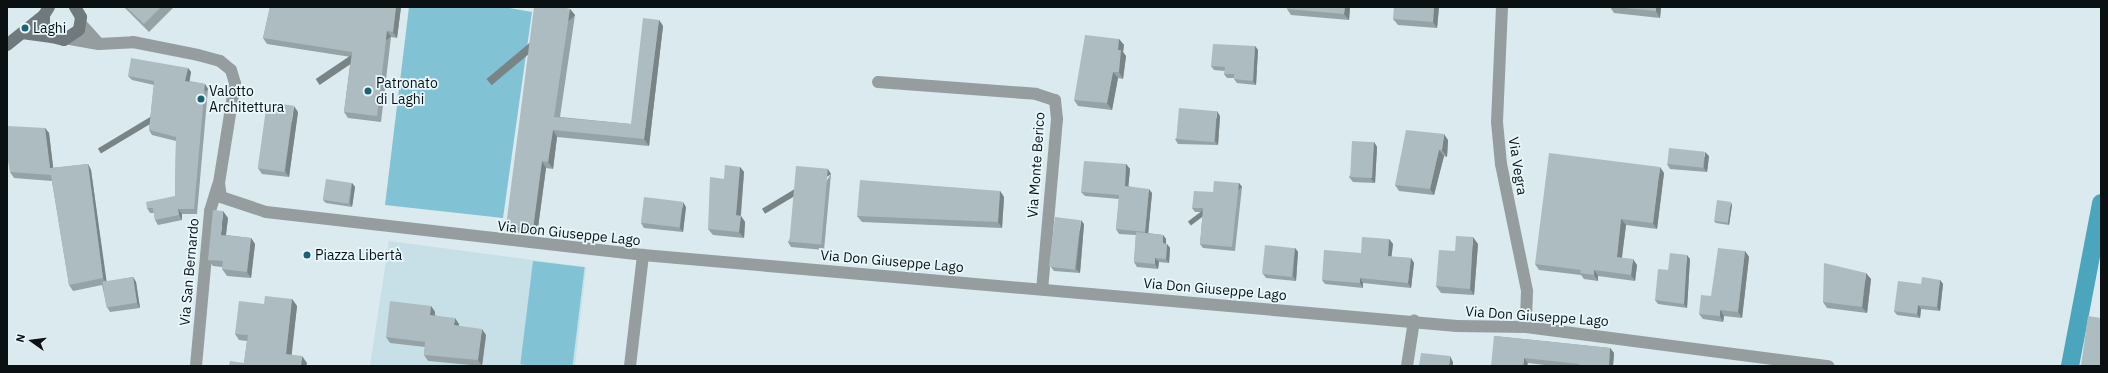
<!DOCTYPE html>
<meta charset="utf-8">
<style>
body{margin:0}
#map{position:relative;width:2108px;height:373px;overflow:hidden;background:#daeaee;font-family:"IBM Plex Sans",sans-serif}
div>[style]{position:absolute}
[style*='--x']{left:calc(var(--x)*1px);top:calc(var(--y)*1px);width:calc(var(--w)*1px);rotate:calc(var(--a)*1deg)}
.built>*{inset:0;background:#c7e0e7}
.green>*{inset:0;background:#81c3d5;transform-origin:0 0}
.canal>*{height:18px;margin:-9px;padding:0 9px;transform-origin:9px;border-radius:9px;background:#4ba5bc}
.street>*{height:12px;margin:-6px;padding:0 6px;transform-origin:6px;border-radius:6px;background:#969d9f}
.secondary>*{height:12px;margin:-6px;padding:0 6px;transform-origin:6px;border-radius:6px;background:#707a7c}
.wall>*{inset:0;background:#95a2a6}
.shaded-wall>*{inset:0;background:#798487;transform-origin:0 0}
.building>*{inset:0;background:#adbcc1;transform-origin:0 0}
.dots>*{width:11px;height:11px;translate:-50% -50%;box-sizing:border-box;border:2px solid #e7f7fc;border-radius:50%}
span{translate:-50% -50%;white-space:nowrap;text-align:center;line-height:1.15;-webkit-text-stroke:3.5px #e7f7fc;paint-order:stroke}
.poi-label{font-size:14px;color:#0b1112}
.left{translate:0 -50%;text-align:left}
.street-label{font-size:14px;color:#0b1112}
.frame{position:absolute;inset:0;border:8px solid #0b1112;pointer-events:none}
.north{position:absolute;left:12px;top:321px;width:40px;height:40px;-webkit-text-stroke:3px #e7f7fc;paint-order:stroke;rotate:284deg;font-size:11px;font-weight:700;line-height:16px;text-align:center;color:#0b1112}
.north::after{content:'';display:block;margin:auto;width:14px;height:18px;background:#0b1112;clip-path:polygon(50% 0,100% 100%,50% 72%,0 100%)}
</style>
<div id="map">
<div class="built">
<i style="clip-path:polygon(389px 241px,586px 267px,575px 366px,370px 366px)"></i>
</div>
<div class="green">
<i style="clip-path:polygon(409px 7px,504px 7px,532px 12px,503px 218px,385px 205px)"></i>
<i style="left:533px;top:261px;width:52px;height:104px;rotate:7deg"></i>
</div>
<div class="canal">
<i style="--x:2070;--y:366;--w:166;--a:-79.2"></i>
</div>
<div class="street">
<i style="--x:1502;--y:7;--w:115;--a:92.5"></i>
<i style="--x:1497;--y:122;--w:42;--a:84.6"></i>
<i style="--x:1501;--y:164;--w:130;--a:78.4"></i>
<i style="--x:1527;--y:291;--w:36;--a:92"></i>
<i style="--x:81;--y:24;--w:27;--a:48"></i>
<i style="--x:70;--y:39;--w:29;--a:10"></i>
<i style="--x:99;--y:44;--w:34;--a:-3"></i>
<i style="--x:133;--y:42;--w:66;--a:11.3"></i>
<i style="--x:198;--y:55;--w:23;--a:15"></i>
<i style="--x:220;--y:61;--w:14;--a:39"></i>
<i style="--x:231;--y:70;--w:14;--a:73"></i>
<i style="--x:235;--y:83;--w:101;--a:99.1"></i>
<i style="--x:219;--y:183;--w:14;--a:82"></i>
<i style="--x:221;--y:197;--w:47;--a:18.4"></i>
<i style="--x:266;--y:212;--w:379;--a:6.5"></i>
<i style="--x:643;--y:255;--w:817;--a:4.98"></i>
<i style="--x:1457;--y:326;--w:69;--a:0.8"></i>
<i style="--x:1526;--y:327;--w:305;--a:7.4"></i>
<i style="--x:878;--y:82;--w:158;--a:4.3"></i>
<i style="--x:1036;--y:94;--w:20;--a:18"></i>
<i style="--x:1055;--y:100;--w:19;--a:84"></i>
<i style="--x:1057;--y:119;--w:171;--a:95"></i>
<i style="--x:196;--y:366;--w:156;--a:-84.8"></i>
<i style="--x:210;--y:211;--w:27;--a:-73"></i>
<i style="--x:630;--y:366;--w:112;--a:-83.3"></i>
<i style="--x:1407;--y:366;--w:46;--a:-81.2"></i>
</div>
<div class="secondary">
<i style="--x:49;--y:7;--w:9;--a:122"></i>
<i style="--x:44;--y:15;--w:13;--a:90"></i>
<i style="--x:44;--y:28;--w:12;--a:48"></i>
<i style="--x:52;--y:37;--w:12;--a:14"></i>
<i style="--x:64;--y:40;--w:18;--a:-34"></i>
<i style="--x:79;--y:30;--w:13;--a:-81"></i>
<i style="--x:81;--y:17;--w:12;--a:-121"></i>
<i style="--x:22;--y:33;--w:30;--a:8"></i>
<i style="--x:7;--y:45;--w:48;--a:-39"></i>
</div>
<div class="wall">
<i style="clip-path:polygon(124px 7px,174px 7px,149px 32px)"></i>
<i style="clip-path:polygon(270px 7px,401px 7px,397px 38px,391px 37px,381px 122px,348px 118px,344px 112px,351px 57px,267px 44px,263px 38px)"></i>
<i style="clip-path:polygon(1350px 7px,1349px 20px,1291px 15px,1287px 9px)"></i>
<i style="clip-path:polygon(1439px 7px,1437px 28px,1398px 25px,1393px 19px)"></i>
<i style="clip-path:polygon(1610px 7px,1661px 7px,1660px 18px,1614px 13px)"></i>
<i style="clip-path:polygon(562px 8px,570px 9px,575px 15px,560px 117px,631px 124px,659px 20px,663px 26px,649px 146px,557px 137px,553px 169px,546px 168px,537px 235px,511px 232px,506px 226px)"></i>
<i style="clip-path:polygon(1119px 39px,1124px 45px,1123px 52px,1126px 56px,1123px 79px,1118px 78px,1112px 110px,1078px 106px,1074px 100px)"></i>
<i style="clip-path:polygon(1255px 46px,1258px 50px,1256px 85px,1237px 83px,1234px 79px,1234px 78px,1227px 78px,1224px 74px,1225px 71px,1214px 70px,1211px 66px)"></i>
<i style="clip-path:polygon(188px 68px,191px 72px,189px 81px,205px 84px,208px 89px,197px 214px,182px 214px,182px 220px,158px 225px,155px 220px,154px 213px,150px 213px,147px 208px,175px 196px,176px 141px,152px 135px,149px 130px,154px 85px,132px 80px,128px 76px)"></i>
<i style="clip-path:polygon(298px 112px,289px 177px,262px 174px,258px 168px)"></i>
<i style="clip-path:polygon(1220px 116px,1218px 145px,1178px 144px,1175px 139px)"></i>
<i style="clip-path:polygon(45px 128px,49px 133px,53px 168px,88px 164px,91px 170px,106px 282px,133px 277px,136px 282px,140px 308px,110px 312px,107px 307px,102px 285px,73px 291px,69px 285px,52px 181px,14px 178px,10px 172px)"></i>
<i style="clip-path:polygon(1448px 140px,1447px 157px,1444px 156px,1434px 195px,1399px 191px,1395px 185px)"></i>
<i style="clip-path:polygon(1374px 142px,1377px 147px,1375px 183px,1353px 182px,1349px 177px)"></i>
<i style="clip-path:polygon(1709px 156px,1707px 172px,1670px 169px,1667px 164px)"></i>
<i style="clip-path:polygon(1126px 164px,1130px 169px,1128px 186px,1152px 193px,1148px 233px,1163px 235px,1166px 239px,1166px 244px,1167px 244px,1170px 248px,1169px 263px,1159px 262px,1158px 269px,1137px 267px,1134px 262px,1136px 235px,1119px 234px,1116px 229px,1119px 199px,1085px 196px,1081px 192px)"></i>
<i style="clip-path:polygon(740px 167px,744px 172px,741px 216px,745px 222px,744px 238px,713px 235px,708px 229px,724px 179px)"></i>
<i style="clip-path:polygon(1664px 173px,1657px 229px,1626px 225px,1622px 258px,1637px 265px,1635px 281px,1598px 276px,1598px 281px,1584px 279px,1581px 275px,1539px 270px,1535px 264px)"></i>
<i style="clip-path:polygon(831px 174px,824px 250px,791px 247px,788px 242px)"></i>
<i style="clip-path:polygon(352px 183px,355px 187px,352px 207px,326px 203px,323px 200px)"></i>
<i style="clip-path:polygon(1239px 183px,1242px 187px,1235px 251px,1203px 248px,1200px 244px,1203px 212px,1195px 212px,1192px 208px,1213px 192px)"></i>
<i style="clip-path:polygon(1000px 191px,1004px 197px,1002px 228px,862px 222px,857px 216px)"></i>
<i style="clip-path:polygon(1732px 205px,1729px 225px,1716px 223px,1714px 221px)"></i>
<i style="clip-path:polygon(686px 207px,683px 232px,644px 228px,641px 223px)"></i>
<i style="clip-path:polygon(228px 218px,226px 235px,251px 238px,255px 244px,251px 278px,227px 276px,222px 269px,222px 267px,213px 266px,208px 260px)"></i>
<i style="clip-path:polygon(1084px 224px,1080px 273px,1054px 271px,1051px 267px)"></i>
<i style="clip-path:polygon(1389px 239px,1393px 244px,1391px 257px,1411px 258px,1414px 263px,1411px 288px,1363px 283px,1363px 288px,1325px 284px,1322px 280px,1361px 253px)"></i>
<i style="clip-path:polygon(1478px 244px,1474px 295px,1441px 293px,1436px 286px,1455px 251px)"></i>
<i style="clip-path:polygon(1295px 248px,1298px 252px,1296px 281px,1266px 278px,1263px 274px)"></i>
<i style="clip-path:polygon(1745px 251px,1749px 257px,1742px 318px,1724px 316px,1723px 322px,1703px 319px,1699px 314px,1711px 296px)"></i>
<i style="clip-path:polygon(1690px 259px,1687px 308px,1658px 304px,1655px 300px,1668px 270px)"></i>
<i style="clip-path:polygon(1871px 279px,1867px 313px,1827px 308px,1823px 302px)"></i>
<i style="clip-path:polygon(1940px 280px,1943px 284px,1940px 311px,1921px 309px,1920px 318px,1897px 315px,1894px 311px)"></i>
<i style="clip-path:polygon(292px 299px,297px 306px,291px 355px,307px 363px,306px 366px,229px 366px,244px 363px,247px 341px,239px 340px,235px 334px,264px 304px)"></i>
<i style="clip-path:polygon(431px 306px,435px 312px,435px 315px,459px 324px,459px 326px,486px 335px,482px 366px,428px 361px,424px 355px,425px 347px,390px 343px,386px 337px)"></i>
<i style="clip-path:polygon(1494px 336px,1610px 348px,1614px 353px,1613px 366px,1553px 366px,1528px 363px)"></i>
</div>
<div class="shaded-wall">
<i style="clip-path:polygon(396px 7px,401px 7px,397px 38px,393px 32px)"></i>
<i style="clip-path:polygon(1345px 7px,1350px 7px,1349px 20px,1344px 14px)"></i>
<i style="clip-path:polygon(1434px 7px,1439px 7px,1437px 28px,1433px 22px)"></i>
<i style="clip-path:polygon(1656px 7px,1661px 7px,1660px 18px,1656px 11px)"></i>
<i style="left:570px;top:9px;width:8px;height:109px;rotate:50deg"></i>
<i style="clip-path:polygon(659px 20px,663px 26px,649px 146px,644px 139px)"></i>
<i style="left:387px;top:31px;width:7px;height:86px;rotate:56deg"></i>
<i style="clip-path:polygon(1119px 39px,1124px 45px,1123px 52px,1126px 56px,1123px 79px,1119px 72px,1118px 50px)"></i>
<i style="clip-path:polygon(1255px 46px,1258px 50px,1256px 85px,1253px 81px)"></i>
<i style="clip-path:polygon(188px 68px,191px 72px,189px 85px,185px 81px)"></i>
<i style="clip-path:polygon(1113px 72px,1118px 78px,1112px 110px,1107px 103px)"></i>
<i style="left:205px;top:84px;width:6px;height:125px;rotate:59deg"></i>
<i style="clip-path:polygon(294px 106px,298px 112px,289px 177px,285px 171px)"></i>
<i style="clip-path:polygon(1217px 111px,1220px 116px,1218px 145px,1215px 141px)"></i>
<i style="clip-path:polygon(45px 128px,49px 133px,54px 174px,50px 168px)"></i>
<i style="clip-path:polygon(553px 130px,557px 137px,553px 169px,548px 162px)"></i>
<i style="clip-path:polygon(1444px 134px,1448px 140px,1447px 157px,1442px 150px)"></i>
<i style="clip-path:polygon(1374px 142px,1377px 147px,1375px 183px,1371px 179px)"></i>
<i style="clip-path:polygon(1439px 150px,1444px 156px,1434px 195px,1430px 189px)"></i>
<i style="clip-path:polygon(1705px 152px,1709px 156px,1707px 172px,1704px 168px)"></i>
<i style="clip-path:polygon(542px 161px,546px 168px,537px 235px,533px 229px)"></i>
<i style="clip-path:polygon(88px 164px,91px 170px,107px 284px,103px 278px)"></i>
<i style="clip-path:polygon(1126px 164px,1130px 169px,1128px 191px,1125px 186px)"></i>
<i style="clip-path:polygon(740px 167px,744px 172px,740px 221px,736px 215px)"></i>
<i style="clip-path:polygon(1660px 167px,1664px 173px,1657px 229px,1653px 223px)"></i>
<i style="left:828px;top:169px;width:6px;height:77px;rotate:59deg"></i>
<i style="clip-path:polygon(352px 183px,355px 187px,352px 207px,350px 203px)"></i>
<i style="left:1239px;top:183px;width:5px;height:64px;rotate:53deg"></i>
<i style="clip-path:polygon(1149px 189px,1152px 193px,1148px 236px,1145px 232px)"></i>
<i style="clip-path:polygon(1000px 191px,1004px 197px,1002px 228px,998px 222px)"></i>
<i style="clip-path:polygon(683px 202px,686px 207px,683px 232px,680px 228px)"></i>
<i style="clip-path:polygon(1731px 202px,1732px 205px,1729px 225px,1728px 223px)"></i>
<i style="clip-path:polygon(178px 209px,182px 214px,182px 220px,179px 215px)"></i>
<i style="clip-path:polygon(223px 211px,228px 218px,225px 241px,221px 235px)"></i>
<i style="clip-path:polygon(741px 216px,745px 222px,744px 238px,739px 232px)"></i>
<i style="clip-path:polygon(1621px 219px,1626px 225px,1621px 263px,1617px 257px)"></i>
<i style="clip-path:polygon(1081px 220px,1084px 224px,1080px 273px,1076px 269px)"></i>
<i style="clip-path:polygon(1163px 235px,1166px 239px,1166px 248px,1163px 243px)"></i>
<i style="clip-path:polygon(1473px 237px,1478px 244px,1474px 295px,1470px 289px)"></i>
<i style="clip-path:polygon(251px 238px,255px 244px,251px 278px,247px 272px)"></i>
<i style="clip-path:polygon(1389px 239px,1393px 244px,1391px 261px,1388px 256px)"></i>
<i style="clip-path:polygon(1167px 244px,1170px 248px,1169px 263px,1166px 259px)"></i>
<i style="clip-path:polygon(1295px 248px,1298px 252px,1296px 281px,1293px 276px)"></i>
<i style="clip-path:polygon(1745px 251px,1749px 257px,1742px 318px,1738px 312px)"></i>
<i style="clip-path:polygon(1687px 255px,1690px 259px,1687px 308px,1684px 304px)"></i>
<i style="clip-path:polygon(1155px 258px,1159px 262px,1158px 269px,1155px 264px)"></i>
<i style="clip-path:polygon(1411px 258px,1414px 263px,1411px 288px,1408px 283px)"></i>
<i style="clip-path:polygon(1633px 259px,1637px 265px,1635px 281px,1631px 275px)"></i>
<i style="clip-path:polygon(1594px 270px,1598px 276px,1598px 281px,1594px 275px)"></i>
<i style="clip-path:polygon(1866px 273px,1871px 279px,1867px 313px,1862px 307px)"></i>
<i style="clip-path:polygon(133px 277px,136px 282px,140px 308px,137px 303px)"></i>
<i style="clip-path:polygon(1360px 278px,1363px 283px,1363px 288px,1360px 283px)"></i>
<i style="clip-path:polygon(1940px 280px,1943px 284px,1940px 311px,1937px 307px)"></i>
<i style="clip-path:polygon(292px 299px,297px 306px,291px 361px,286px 354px)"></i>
<i style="clip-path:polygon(1918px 305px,1921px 309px,1920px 318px,1917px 314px)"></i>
<i style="clip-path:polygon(431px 306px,435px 312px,434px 321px,430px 315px)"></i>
<i style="clip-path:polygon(1720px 310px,1724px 316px,1723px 322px,1720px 316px)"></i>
<i style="clip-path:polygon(455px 318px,459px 324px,458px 331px,454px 325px)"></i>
<i style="clip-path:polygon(482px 329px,486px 335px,482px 366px,478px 360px)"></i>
<i style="clip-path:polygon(1610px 348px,1614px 353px,1613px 366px,1609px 366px)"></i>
<i style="clip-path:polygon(302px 356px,307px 363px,306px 366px,301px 366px)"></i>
<i style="clip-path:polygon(1450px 356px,1453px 362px,1453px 366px,1449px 366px)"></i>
<i style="clip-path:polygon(1524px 358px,1528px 363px,1527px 366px,1523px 366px)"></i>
</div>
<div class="building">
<i style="clip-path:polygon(126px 7px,161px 7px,144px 24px)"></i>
<i style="clip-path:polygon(270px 7px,396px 7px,393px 32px,387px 31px,377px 116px,344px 112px,352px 52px,263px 38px)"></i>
<i style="clip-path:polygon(534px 7px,558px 7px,570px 9px,554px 117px,631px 124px,643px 18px,659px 20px,644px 139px,553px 130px,548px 162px,542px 161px,533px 229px,506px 226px)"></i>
<i style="clip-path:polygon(1287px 7px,1345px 7px,1344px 14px,1287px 9px)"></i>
<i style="clip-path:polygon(1394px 7px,1434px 7px,1433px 22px,1393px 19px)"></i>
<i style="clip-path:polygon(1614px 7px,1656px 7px,1656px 11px)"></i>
<i style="clip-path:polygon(1085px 35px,1119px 39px,1118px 50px,1121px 50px,1119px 72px,1113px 72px,1107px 103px,1074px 100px)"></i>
<i style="clip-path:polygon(1213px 44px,1255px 46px,1253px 81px,1234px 79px,1234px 74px,1224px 74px,1225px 67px,1211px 66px)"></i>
<i style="clip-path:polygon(131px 58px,188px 68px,185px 81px,205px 84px,194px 209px,178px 209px,179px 215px,155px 220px,153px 208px,147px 208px,146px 202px,175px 196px,176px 137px,149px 130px,154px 81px,128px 76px)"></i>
<i style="left:267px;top:102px;width:27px;height:67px;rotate:8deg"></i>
<i style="left:1179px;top:108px;width:38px;height:31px;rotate:5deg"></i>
<i style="clip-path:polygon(7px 126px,45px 128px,50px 168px,88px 164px,103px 278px,69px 285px,50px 169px,51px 175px,10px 172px,7px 156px)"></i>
<i style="clip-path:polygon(1406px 130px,1444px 134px,1442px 150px,1439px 150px,1430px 189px,1395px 185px)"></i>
<i style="left:1352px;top:141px;width:22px;height:36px;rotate:3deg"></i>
<i style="left:1669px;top:148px;width:36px;height:16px;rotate:6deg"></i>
<i style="clip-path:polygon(1549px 153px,1660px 167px,1653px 223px,1621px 219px,1617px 257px,1633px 259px,1631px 275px,1594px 270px,1594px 275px,1580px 273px,1581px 270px,1535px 264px)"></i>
<i style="clip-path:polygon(1084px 161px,1126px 164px,1125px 186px,1149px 189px,1145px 232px,1116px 229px,1119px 195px,1081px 192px)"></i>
<i style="clip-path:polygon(725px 165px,740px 167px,736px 215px,741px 216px,739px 232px,708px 229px,710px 177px,724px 179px)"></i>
<i style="left:796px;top:166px;width:32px;height:76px;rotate:5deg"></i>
<i style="left:326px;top:179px;width:26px;height:21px;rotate:9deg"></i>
<i style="clip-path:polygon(860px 180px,1000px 191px,998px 222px,857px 216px)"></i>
<i style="clip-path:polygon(1214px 181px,1239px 183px,1232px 247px,1200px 244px,1203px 208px,1192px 208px,1194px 191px,1213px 192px)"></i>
<i style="left:644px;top:197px;width:39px;height:26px;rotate:7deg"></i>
<i style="left:1717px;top:200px;width:14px;height:21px;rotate:8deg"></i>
<i style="clip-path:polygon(213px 210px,223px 211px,221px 235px,251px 238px,247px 272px,222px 269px,223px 261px,208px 260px)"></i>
<i style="left:1055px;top:217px;width:26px;height:50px;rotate:7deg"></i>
<i style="clip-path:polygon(1136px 232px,1163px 235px,1163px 243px,1167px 244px,1166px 259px,1155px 258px,1155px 264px,1134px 262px)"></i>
<i style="clip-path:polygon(1456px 236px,1473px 237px,1470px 289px,1436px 286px,1439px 250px,1455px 251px)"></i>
<i style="clip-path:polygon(1362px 237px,1389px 239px,1388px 256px,1411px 258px,1408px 283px,1360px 278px,1360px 283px,1322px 280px,1324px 250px,1361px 253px)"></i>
<i style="left:1265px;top:245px;width:30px;height:29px;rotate:6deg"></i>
<i style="clip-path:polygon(1718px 248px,1745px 251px,1738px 312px,1720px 310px,1720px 316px,1699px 314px,1701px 295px,1711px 296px)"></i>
<i style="clip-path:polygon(1670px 253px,1687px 255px,1684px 304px,1655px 300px,1658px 269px,1668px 270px)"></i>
<i style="clip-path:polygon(1824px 263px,1866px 273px,1862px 307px,1823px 302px)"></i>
<i style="left:133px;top:277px;width:26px;height:31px;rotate:81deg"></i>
<i style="clip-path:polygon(1922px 277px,1940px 280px,1937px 307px,1918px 305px,1917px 314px,1894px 311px,1898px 281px,1921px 284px)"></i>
<i style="clip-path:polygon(265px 296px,292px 299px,286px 354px,302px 356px,301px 366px,229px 366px,230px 361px,244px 363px,248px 335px,235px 334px,239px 301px,264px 304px)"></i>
<i style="clip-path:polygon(390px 301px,431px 306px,430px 315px,455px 318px,454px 325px,482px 329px,478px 360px,424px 355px,425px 342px,386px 337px)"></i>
<i style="clip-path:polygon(2088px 316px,2101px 318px,2101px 366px,2081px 366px)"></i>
<i style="clip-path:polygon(1494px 336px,1610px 348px,1609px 366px,1579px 366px,1579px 364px,1524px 358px,1523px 366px,1491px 366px)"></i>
<i style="clip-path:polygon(1421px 353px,1450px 356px,1449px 366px,1419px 366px)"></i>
<i style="clip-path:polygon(42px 365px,57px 366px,42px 366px)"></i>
</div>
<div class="dots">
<i style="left:25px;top:28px;background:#1c6272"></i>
<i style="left:368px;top:91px;background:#1c6272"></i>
<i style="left:201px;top:99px;background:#1c6272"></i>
<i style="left:307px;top:255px;background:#1c6272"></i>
</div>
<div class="poi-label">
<span class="left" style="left:33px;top:28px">Laghi</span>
<span class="left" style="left:376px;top:91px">Patronato<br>di Laghi</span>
<span class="left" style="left:209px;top:99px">Valotto<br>Architettura</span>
<span class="left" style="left:315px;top:255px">Piazza Libertà</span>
</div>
<div class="street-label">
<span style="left:1036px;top:165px;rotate:-86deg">Via Monte Berico</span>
<span style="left:1518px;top:166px;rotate:81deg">Via Vegra</span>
<span style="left:569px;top:233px;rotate:6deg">Via Don Giuseppe Lago</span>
<span style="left:892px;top:261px;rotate:5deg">Via Don Giuseppe Lago</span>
<span style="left:189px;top:272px;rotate:-85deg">Via San Bernardo</span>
<span style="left:1215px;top:289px;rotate:5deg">Via Don Giuseppe Lago</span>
<span style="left:1537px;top:316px;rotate:4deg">Via Don Giuseppe Lago</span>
</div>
<div class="frame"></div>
<div class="north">N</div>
</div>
